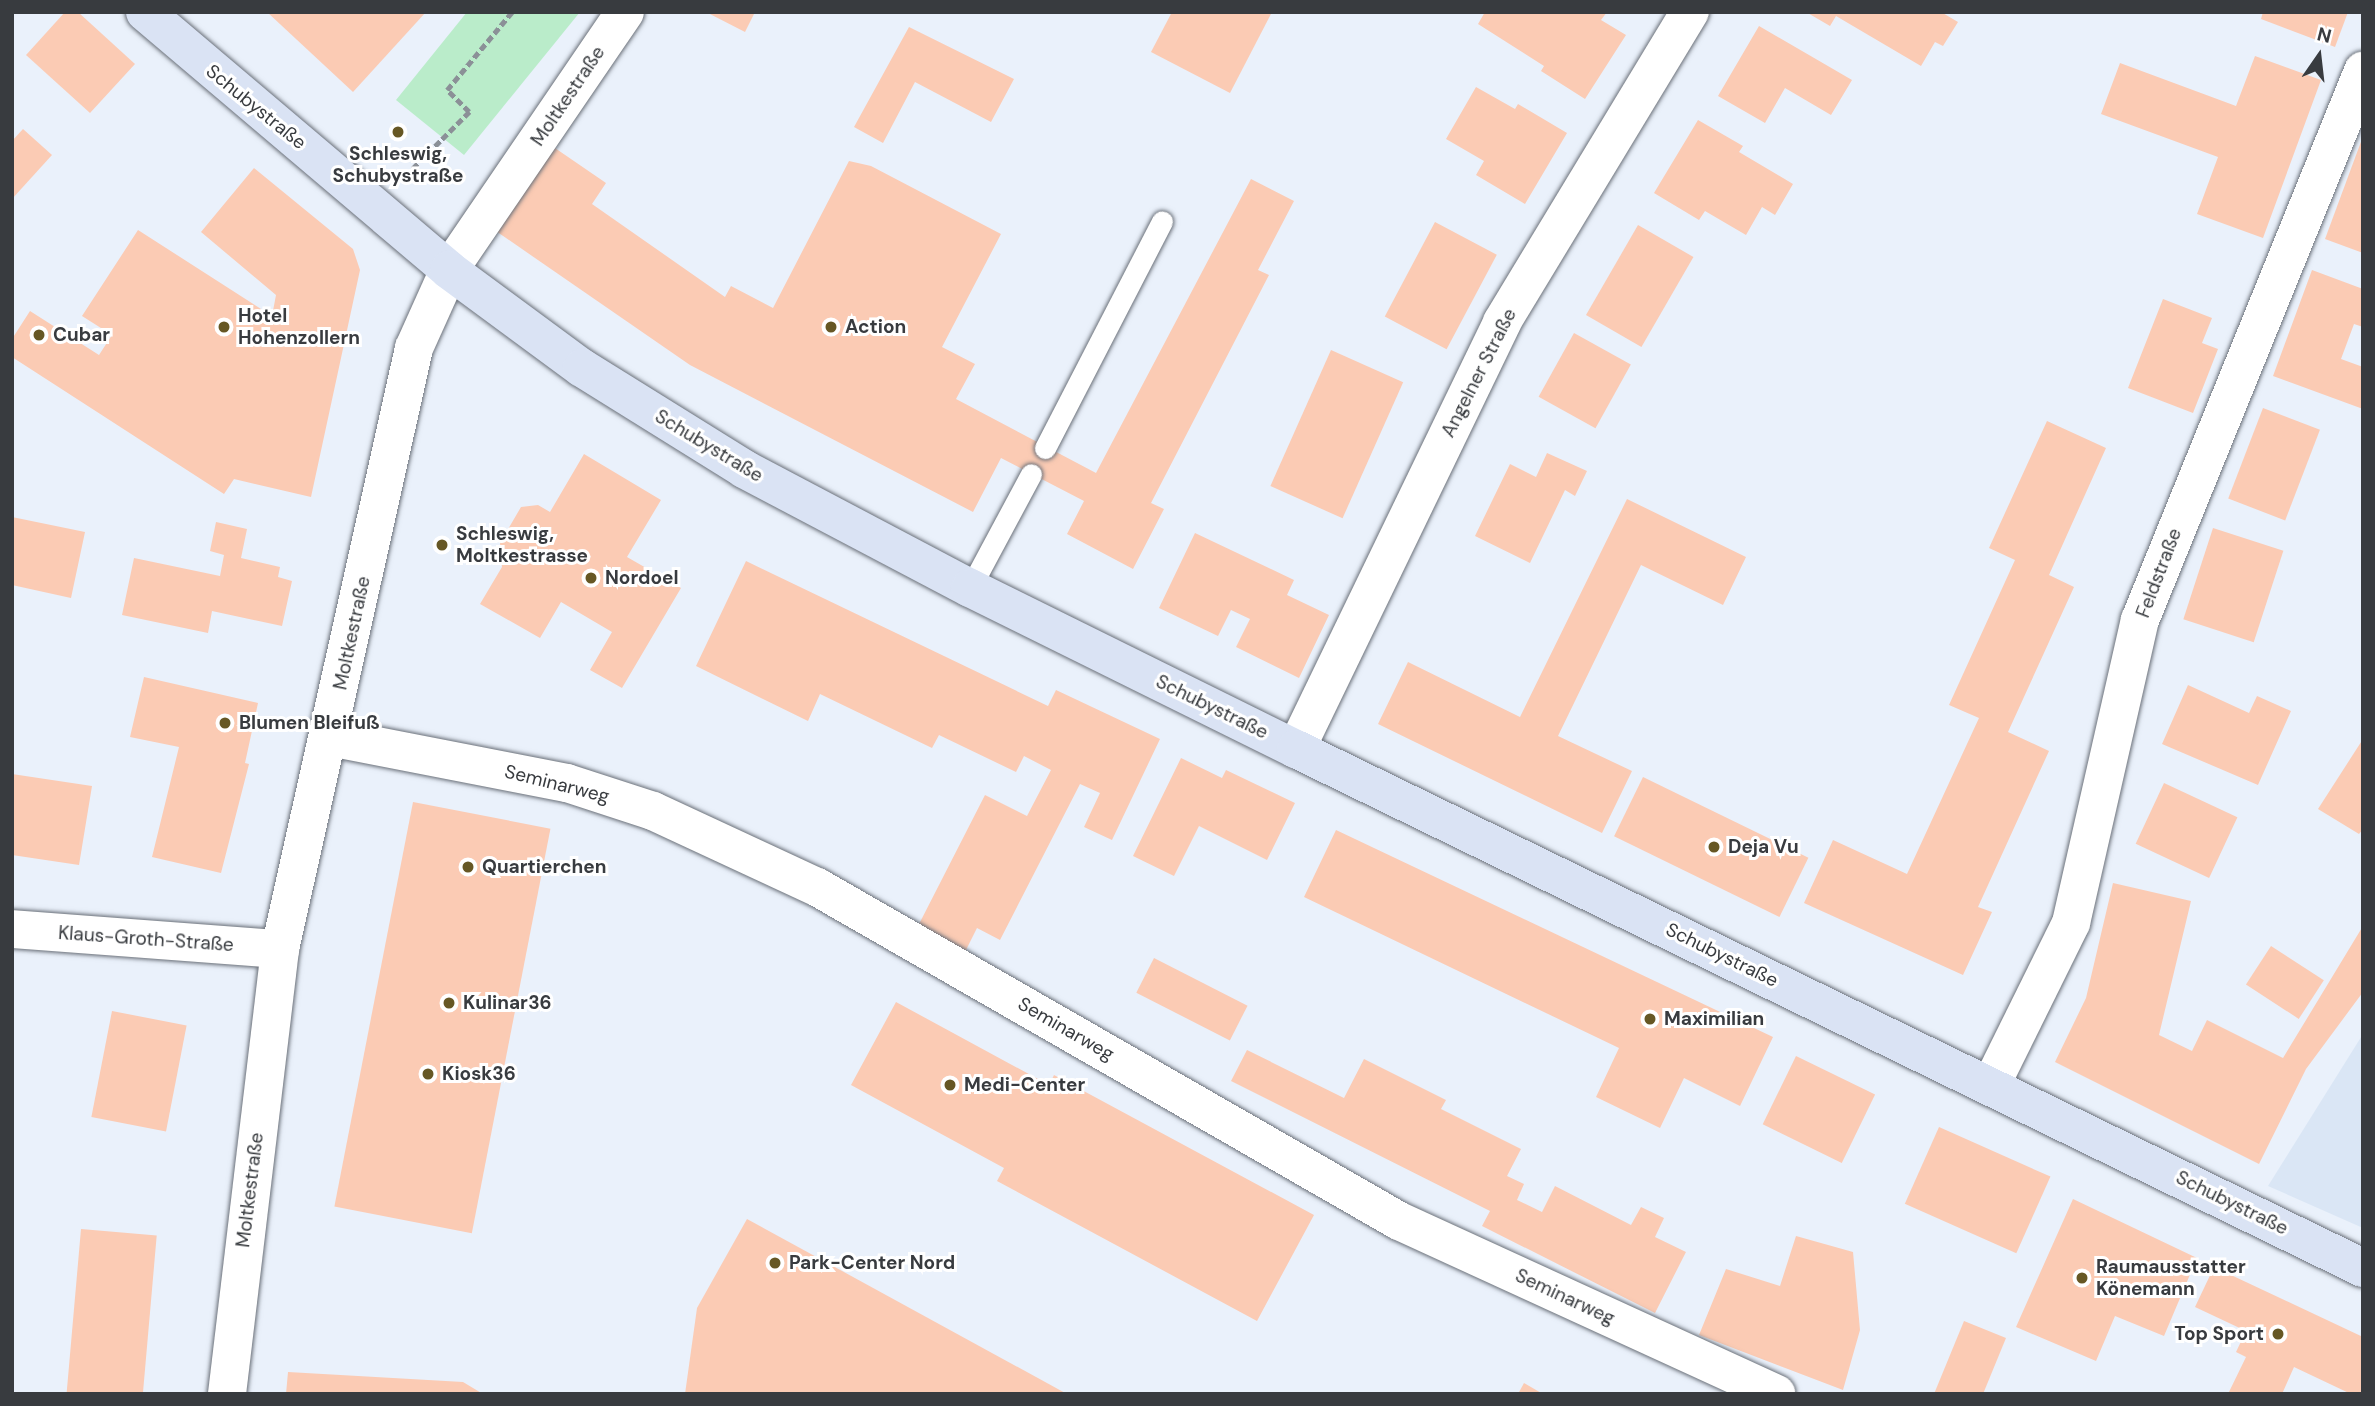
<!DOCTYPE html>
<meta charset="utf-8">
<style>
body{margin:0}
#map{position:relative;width:2375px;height:1406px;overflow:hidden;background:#eaf1fb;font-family:"DM Sans",sans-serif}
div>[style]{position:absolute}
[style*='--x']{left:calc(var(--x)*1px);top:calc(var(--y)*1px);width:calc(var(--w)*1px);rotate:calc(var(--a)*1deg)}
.built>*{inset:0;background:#dae6f5}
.green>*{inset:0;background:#baecca}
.building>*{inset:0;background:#fbcbb4;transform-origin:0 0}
.path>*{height:4.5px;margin-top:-2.25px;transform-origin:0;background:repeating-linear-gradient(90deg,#8b9097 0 7px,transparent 0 10.5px)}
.roads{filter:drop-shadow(0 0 2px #6a7079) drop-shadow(0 0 2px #6a7079)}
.lane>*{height:21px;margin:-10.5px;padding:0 10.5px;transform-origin:10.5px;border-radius:10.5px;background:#fff}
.street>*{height:38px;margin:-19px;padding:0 19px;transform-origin:19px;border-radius:19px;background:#fff}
.secondary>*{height:38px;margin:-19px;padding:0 19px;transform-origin:19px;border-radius:19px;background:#dae3f4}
.dots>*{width:19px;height:19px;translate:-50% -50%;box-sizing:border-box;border:4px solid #fff;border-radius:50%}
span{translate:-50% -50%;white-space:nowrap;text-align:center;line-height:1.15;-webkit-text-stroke:6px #fff;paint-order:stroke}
.street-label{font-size:19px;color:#383b3f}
.poi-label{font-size:19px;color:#383b3f;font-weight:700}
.left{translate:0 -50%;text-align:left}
.right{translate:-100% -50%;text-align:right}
.frame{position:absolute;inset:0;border:14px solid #383b3f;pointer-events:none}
.north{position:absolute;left:2284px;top:21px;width:70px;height:70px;-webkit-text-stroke:5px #fff;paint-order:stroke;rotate:14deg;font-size:19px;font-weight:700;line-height:28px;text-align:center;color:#383b3f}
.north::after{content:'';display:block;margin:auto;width:24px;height:32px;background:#383b3f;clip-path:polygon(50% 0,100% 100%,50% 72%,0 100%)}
</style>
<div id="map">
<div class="built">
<i style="clip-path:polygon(2363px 1034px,2363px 1228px,2268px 1186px)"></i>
</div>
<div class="green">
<i style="clip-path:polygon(467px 12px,580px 12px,464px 155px,396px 100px)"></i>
</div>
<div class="building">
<i style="clip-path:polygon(65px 12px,78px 12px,135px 64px,90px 113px,26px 55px)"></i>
<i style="clip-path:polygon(267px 12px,426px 12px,353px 92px)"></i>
<i style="clip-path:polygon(706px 12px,755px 12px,745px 32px)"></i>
<i style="clip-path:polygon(1172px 12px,1272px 12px,1230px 93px,1151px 52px)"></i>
<i style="clip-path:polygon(1485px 12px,1607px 12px,1601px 20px,1626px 35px,1585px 99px,1541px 71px,1544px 66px,1478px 24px)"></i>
<i style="clip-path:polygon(1806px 12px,1941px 12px,1958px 22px,1943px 46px,1935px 42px,1921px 66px,1836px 16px,1830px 26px)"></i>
<i style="clip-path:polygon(2263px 12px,2348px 12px,2335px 47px,2261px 19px)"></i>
<i style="clip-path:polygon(1759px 26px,1852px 80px,1831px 115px,1785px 88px,1765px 123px,1718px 96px)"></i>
<i style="clip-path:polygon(909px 27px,1014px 79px,991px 122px,915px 82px,883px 143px,854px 127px)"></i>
<i style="clip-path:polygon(2255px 56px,2321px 80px,2263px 238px,2197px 214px,2218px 157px,2101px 114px,2120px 63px,2236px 106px)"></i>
<i style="clip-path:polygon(1476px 87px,1515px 109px,1518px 104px,1567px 133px,1525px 204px,1476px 175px,1484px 161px,1446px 139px)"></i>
<i style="clip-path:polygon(1698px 120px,1743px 146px,1739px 152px,1793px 184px,1775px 215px,1762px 207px,1746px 235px,1705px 211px,1699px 220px,1654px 193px)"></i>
<i style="clip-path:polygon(23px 129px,52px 155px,12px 199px,12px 141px)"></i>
<i style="clip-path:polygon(2362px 139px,2363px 139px,2363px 253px,2325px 239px)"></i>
<i style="clip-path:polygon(552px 146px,606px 183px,592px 204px,725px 297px,731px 286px,773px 308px,849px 161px,871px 166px,1001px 234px,942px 347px,975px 364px,956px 399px,1096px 473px,1251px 179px,1294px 201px,1258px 270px,1269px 275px,1151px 503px,1164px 509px,1133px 569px,1067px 534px,1084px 501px,1001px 458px,973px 512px,690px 365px,493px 229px)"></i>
<i style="clip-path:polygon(254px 168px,353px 249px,360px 270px,311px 497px,234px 479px,224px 494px,12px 357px,12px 339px,30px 311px,99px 355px,112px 335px,82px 316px,138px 230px,272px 316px,276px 295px,201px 232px)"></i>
<i style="left:1435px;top:222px;width:70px;height:107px;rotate:28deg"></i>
<i style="left:1638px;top:225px;width:64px;height:104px;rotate:30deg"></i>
<i style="clip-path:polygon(2312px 270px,2363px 289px,2363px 327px,2354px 324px,2341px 359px,2363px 367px,2363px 409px,2273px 376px)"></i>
<i style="clip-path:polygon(2163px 299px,2212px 318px,2202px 343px,2218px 349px,2193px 413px,2128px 388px)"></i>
<i style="left:1574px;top:333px;width:65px;height:73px;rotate:29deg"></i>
<i style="left:1331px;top:350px;width:79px;height:149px;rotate:24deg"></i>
<i style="left:2263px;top:408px;width:61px;height:97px;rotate:21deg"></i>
<i style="clip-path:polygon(2047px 421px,2106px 448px,2049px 575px,2074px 587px,2008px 732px,2049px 751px,1978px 907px,1992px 912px,1963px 975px,1804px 903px,1833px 840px,1907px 874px,1979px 718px,1949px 705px,2015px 560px,1989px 548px)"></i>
<i style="clip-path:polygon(1547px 453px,1587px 471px,1575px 496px,1565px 490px,1530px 563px,1475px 536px,1510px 464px,1536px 477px)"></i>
<i style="clip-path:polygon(584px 454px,661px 500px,627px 557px,681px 588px,622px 688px,590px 670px,612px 632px,561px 602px,540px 638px,480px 604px,502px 567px,500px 543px,521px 507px,538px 505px,550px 512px)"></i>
<i style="clip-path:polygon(1627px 499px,1746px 557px,1723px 605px,1641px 565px,1558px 736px,1632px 771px,1602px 833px,1378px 724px,1408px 662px,1520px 717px)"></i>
<i style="clip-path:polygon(12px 517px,85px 532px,71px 598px,12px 585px)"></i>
<i style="clip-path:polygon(216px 522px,247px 529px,241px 558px,280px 567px,278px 577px,292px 581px,282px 626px,212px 611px,208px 633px,122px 615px,134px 558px,220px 576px,224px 555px,210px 551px)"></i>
<i style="left:2213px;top:528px;width:74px;height:96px;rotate:18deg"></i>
<i style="clip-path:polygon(1195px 533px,1294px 580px,1287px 595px,1329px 615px,1299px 678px,1236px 647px,1250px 619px,1231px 610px,1218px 636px,1159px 608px)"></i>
<i style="clip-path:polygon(746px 561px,1048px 706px,1056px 690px,1160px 739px,1112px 840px,1084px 827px,1100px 793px,1080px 784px,1000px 940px,977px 928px,964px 954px,916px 930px,985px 795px,1027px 816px,1051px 770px,1024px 756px,1016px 772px,939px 735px,932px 748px,820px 694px,808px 721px,696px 666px)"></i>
<i style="clip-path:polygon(144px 677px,258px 703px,245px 763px,249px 764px,221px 873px,152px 857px,179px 747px,130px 737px)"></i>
<i style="clip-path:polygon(2188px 685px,2249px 713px,2257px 696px,2291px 711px,2258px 785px,2162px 744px)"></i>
<i style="clip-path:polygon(2363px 739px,2363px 829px,2359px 834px,2318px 809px)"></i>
<i style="clip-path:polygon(1181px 758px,1222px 778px,1226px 770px,1295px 803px,1267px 860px,1199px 826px,1174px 876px,1133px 856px)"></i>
<i style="clip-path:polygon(12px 774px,92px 786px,79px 865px,12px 855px)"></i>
<i style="left:1643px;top:777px;width:184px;height:66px;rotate:26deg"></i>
<i style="left:2164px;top:783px;width:81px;height:67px;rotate:25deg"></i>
<i style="left:413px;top:802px;width:140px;height:412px;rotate:11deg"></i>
<i style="clip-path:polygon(1336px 830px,1773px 1037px,1740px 1106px,1684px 1078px,1660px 1128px,1596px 1097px,1619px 1048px,1304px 897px)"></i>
<i style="clip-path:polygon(2113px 883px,2191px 901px,2159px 1035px,2192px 1051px,2207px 1020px,2283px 1058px,2363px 926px,2363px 992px,2306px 1069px,2259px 1164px,2055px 1062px,2086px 998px)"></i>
<i style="left:2271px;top:946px;width:63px;height:46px;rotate:33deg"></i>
<i style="left:1154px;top:958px;width:105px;height:39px;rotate:27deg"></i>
<i style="clip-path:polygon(896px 1002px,1049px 1085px,1054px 1075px,1314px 1215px,1257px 1321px,997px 1181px,1004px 1168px,851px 1085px)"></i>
<i style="left:112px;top:1011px;width:76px;height:108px;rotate:11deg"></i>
<i style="clip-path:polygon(1247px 1050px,1344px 1098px,1364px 1059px,1446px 1100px,1441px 1109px,1521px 1149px,1507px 1176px,1524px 1184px,1517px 1200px,1542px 1212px,1555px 1186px,1631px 1225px,1641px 1207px,1664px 1218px,1655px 1237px,1686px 1252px,1655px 1313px,1482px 1226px,1490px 1211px,1231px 1081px)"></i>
<i style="left:1796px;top:1056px;width:88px;height:76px;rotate:26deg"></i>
<i style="left:1939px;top:1127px;width:122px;height:84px;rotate:24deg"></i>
<i style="clip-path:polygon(2073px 1199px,2197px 1258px,2164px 1336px,2115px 1316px,2096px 1361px,2016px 1327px)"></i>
<i style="clip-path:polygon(747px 1219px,1067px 1394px,685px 1394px,697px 1308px)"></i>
<i style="left:81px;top:1229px;width:76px;height:166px;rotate:5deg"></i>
<i style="clip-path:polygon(1796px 1236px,1853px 1252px,1860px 1330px,1843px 1390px,1699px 1335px,1726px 1269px,1780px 1286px)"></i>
<i style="clip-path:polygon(2214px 1267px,2363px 1337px,2363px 1394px,2351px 1394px,2294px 1367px,2282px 1394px,2228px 1394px,2246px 1357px,2236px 1352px,2246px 1331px,2195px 1307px)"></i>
<i style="clip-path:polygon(1964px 1321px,2006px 1338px,1983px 1394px,1934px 1394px)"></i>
<i style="clip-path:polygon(288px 1372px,463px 1382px,483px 1394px,286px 1394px)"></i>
<i style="clip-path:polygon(1524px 1383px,1543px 1394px,1518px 1394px)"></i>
</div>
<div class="path">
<i style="--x:405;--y:176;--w:91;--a:-45"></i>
<i style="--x:469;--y:112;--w:31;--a:-135"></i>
<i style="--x:447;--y:90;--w:102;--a:-50.2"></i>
</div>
<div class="roads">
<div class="lane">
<i style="--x:1045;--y:448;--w:255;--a:-62.7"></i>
<i style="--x:970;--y:588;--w:129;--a:-61.8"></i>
</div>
<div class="street">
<i style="--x:330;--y:737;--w:241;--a:11"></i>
<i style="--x:567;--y:783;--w:90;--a:18"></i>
<i style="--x:653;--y:811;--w:181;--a:24.9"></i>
<i style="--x:817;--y:887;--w:671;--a:29.85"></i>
<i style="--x:1399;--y:1221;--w:415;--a:24.6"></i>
<i style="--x:1296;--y:749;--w:474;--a:-64.2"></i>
<i style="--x:1502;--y:322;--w:363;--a:-58.8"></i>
<i style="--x:12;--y:929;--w:269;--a:4.3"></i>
<i style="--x:1991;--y:1085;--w:181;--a:-63.7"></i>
<i style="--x:2071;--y:923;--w:311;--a:-77.2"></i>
<i style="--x:2140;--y:620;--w:593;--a:-67.89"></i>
<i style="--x:227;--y:1394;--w:448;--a:-83.2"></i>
<i style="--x:280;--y:949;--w:616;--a:-77.43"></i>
<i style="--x:414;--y:348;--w:85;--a:-65.8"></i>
<i style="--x:449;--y:270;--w:312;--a:-55.7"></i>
</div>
<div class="secondary">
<i style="--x:145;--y:12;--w:399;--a:40.3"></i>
<i style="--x:449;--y:270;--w:165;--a:36.4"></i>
<i style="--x:582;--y:368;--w:191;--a:31.9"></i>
<i style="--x:744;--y:469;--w:255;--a:27.8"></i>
<i style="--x:970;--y:588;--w:364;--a:26.3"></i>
<i style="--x:1296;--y:749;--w:1187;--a:25.94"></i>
</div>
</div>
<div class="dots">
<i style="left:398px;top:132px;background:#665724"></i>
<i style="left:224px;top:327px;background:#665724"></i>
<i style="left:831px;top:327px;background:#665724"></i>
<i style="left:39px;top:335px;background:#665724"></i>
<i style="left:442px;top:545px;background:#665724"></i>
<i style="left:591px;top:578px;background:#665724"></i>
<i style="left:225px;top:723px;background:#665724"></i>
<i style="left:1714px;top:847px;background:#665724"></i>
<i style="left:468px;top:867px;background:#665724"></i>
<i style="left:449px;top:1003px;background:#665724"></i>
<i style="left:1650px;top:1019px;background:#665724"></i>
<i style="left:428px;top:1074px;background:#665724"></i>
<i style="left:950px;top:1085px;background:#665724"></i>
<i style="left:775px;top:1263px;background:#665724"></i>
<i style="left:2082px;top:1278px;background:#665724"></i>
<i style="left:2278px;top:1334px;background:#665724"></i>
</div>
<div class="street-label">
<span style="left:568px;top:96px;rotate:-56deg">Moltkestraße</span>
<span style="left:256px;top:107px;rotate:39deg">Schubystraße</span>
<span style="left:1479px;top:373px;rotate:-63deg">Angelner Straße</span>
<span style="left:709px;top:446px;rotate:31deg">Schubystraße</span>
<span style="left:2159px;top:573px;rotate:-69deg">Feldstraße</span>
<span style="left:352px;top:633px;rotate:-78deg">Moltkestraße</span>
<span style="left:1212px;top:707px;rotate:26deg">Schubystraße</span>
<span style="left:557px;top:784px;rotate:14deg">Seminarweg</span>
<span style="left:146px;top:939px;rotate:4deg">Klaus-Groth-Straße</span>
<span style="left:1722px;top:955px;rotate:26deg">Schubystraße</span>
<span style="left:1066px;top:1029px;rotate:30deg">Seminarweg</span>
<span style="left:250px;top:1190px;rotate:-83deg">Moltkestraße</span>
<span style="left:2232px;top:1203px;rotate:26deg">Schubystraße</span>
<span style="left:1565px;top:1297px;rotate:25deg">Seminarweg</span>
</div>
<div class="poi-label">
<span style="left:398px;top:165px">Schleswig,<br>Schubystraße</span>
<span class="left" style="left:238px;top:327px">Hotel<br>Hohenzollern</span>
<span class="left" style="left:845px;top:327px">Action</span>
<span class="left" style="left:53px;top:335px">Cubar</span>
<span class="left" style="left:456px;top:545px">Schleswig,<br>Moltkestrasse</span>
<span class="left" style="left:605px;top:578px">Nordoel</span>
<span class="left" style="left:239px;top:723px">Blumen Bleifuß</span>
<span class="left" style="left:1728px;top:847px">Deja Vu</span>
<span class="left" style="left:482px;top:867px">Quartierchen</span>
<span class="left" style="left:463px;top:1003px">Kulinar36</span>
<span class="left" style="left:1664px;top:1019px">Maximilian</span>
<span class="left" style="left:442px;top:1074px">Kiosk36</span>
<span class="left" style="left:964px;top:1085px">Medi-Center</span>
<span class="left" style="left:789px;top:1263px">Park-Center Nord</span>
<span class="left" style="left:2096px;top:1278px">Raumausstatter<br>Könemann</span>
<span class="right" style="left:2264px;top:1334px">Top Sport</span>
</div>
<div class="frame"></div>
<div class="north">N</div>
</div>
